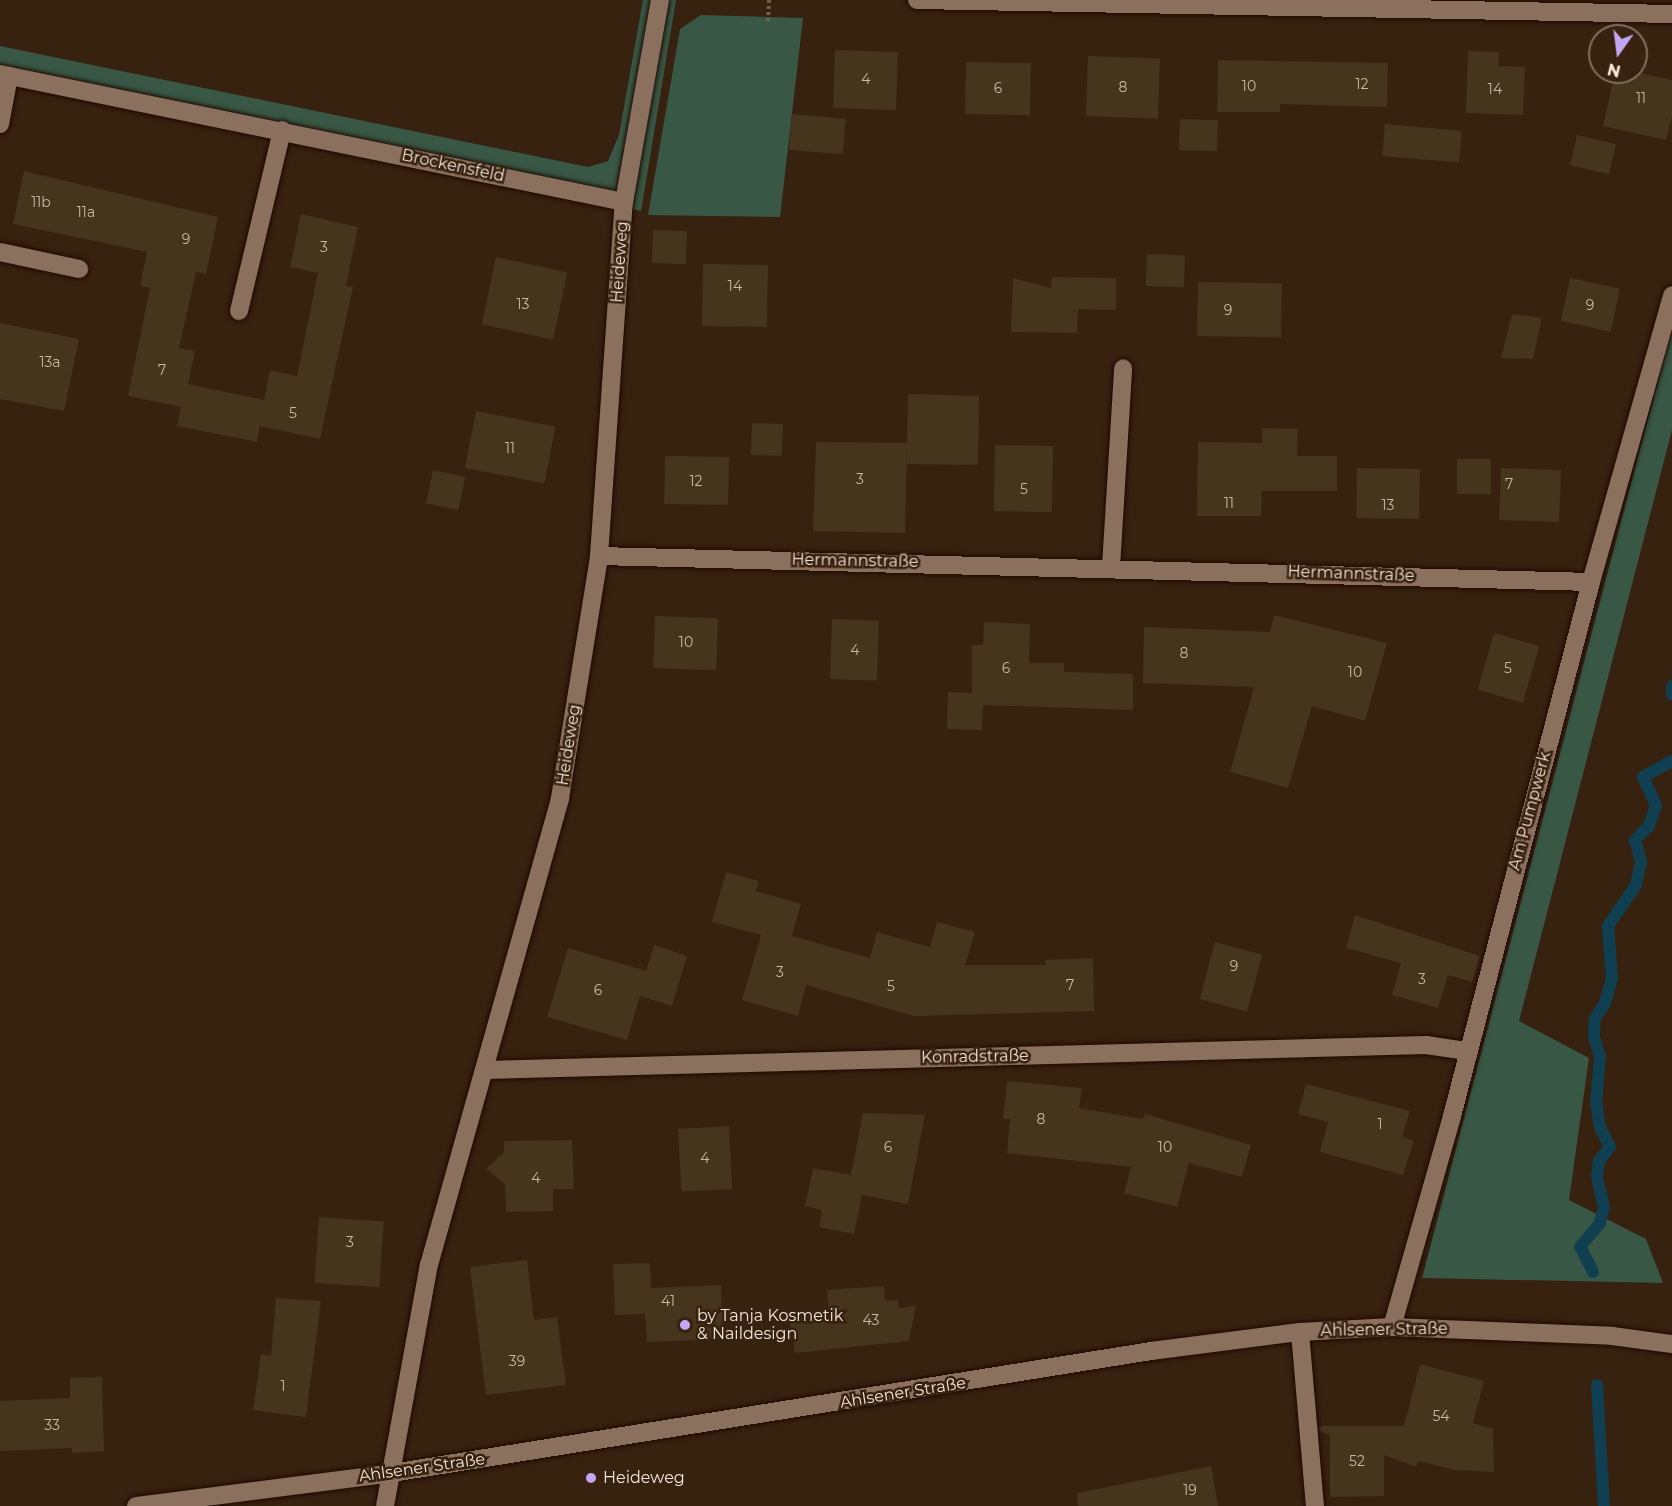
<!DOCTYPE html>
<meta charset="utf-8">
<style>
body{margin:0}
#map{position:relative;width:1672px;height:1506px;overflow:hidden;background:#37210f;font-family:Montserrat,sans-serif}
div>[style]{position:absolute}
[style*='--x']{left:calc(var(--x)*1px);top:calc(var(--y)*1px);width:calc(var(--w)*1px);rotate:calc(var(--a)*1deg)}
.green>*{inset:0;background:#385744}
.stream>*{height:12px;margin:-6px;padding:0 6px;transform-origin:6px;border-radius:6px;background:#103f51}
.building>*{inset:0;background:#45351c;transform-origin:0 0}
.path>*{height:4px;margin-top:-2px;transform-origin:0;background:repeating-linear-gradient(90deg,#725f4f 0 3px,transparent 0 6px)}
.roads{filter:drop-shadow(0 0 2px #1d0a00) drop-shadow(0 0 2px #1d0a00)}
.street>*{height:18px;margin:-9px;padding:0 9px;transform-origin:9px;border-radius:9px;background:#8b715d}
.secondary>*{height:18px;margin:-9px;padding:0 9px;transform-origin:9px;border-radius:9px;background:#8b715d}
.dots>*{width:16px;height:16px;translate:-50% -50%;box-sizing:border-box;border:3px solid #37210f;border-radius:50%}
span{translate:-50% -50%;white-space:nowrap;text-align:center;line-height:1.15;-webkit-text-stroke:5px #37210f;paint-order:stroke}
.number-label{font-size:14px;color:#c8b8aa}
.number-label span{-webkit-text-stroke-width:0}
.street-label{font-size:16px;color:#f3e4d9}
.poi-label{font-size:16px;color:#f3e4d9}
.left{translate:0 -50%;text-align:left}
.north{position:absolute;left:1588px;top:24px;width:60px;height:60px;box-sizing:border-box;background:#37210f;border:2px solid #826f60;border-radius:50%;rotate:194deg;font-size:16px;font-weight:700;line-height:24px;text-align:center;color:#f3e4d9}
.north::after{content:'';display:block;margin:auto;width:21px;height:27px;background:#c2a7f2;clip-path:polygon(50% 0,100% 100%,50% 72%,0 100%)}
</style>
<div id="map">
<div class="green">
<i style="clip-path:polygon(643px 0,676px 0,641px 211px,0 78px,0 46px,588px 167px,608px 161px,619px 135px)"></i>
<i style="clip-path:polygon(701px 15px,803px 18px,780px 217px,648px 215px,680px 29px)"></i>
<i style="clip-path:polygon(1672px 328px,1672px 430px,1519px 1021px,1589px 1058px,1569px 1200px,1646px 1239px,1663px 1283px,1422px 1278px)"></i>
</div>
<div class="stream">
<i style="--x:1672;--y:686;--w:9;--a:90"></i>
<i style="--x:1593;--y:1272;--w:28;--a:-117"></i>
<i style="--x:1580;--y:1247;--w:31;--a:-50"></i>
<i style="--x:1600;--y:1223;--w:16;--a:-76"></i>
<i style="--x:1604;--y:1207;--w:32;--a:-103"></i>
<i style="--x:1597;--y:1176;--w:15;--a:-82"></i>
<i style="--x:1599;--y:1161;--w:18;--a:-52"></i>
<i style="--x:1610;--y:1147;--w:22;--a:-117"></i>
<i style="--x:1600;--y:1127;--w:24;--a:-99"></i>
<i style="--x:1596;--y:1103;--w:46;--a:-85"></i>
<i style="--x:1600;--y:1057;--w:22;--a:-106"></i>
<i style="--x:1594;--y:1036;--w:18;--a:-87"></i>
<i style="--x:1595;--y:1018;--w:18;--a:-56"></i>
<i style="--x:1605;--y:1003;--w:26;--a:-74"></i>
<i style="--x:1612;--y:978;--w:52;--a:-94.4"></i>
<i style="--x:1608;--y:926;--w:50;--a:-55.7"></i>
<i style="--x:1636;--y:885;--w:24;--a:-78"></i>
<i style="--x:1641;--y:862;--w:23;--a:-105"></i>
<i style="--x:1635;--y:840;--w:20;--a:-45"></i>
<i style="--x:1649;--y:826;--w:22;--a:-72"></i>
<i style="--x:1656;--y:805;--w:31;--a:-115"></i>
<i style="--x:1643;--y:777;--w:33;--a:-29"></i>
<i style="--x:1597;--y:1385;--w:121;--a:86.7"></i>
</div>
<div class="building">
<i style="left:835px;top:50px;width:63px;height:58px;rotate:2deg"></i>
<i style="clip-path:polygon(1468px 51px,1499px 52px,1498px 66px,1525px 67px,1523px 115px,1466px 113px)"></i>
<i style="left:1088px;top:56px;width:72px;height:60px;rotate:2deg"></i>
<i style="clip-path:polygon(1218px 60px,1388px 63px,1387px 107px,1280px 104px,1280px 112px,1217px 112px)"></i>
<i style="left:966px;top:62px;width:65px;height:52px;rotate:1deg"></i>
<i style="clip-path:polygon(1615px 72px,1636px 72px,1672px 80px,1672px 116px,1666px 140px,1603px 126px)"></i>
<i style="left:792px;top:114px;width:54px;height:36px;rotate:5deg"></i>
<i style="left:1180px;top:119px;width:38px;height:31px;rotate:2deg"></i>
<i style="left:1385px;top:124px;width:77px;height:32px;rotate:5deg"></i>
<i style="left:1577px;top:135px;width:40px;height:31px;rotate:13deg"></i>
<i style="clip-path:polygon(24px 171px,218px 217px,206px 274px,196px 272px,179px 348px,195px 351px,188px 384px,264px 400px,270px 370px,297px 376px,318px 273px,290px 267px,301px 214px,358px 227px,346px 286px,353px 287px,320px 439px,260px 426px,257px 442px,177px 426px,181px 407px,128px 396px,150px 288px,140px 286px,147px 252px,13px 224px)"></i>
<i style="left:653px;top:230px;width:34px;height:33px;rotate:2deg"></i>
<i style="left:1147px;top:254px;width:38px;height:32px;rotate:2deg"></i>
<i style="left:496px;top:257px;width:73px;height:69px;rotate:12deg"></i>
<i style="left:703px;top:264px;width:65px;height:62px;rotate:1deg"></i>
<i style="clip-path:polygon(1052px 277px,1116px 278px,1116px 310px,1078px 309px,1077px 333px,1011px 332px,1013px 278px,1051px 288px)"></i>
<i style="left:1570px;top:278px;width:51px;height:44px;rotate:12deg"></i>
<i style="left:1198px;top:282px;width:84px;height:54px;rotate:1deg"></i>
<i style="clip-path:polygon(1512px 314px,1542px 318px,1533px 359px,1501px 358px)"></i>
<i style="clip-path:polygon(0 323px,79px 339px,64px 411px,0 399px)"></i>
<i style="clip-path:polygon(908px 394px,979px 396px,978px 465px,907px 464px,907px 448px,905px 533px,813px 531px,816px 442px,907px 443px)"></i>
<i style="left:476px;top:411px;width:81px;height:58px;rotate:11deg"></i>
<i style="left:752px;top:423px;width:31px;height:32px;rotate:2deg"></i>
<i style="clip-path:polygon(1262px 428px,1298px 429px,1297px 456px,1337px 456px,1337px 491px,1262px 491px,1261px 516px,1197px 516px,1198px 442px,1262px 443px)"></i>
<i style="left:995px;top:445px;width:58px;height:66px;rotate:1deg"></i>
<i style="left:665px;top:456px;width:64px;height:48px;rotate:1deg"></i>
<i style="left:1457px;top:459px;width:34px;height:35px"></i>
<i style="left:1357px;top:468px;width:63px;height:50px;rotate:1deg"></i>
<i style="left:1501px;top:468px;width:60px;height:52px;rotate:2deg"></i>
<i style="left:433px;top:470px;width:33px;height:34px;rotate:12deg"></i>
<i style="clip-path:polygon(1274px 615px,1387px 643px,1365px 721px,1312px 706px,1288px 788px,1230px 772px,1254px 687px,1143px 683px,1144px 627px,1270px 632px)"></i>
<i style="left:655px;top:616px;width:63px;height:52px;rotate:2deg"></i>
<i style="left:832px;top:619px;width:47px;height:60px;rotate:2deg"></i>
<i style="clip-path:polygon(984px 622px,1030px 624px,1029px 663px,1064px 663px,1064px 672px,1133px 674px,1133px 710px,983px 705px,982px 730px,947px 729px,948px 692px,972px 693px,972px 645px,983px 645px)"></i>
<i style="left:1494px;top:633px;width:47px;height:59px;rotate:16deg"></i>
<i style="clip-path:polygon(726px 872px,759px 881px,756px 891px,801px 904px,792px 936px,870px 958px,877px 932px,930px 947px,937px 922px,975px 932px,965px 965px,1046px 965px,1045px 960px,1093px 958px,1094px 1011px,914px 1016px,806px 985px,798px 1016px,742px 1000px,761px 935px,712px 922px)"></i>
<i style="clip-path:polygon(1355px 915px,1480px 956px,1472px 982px,1448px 975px,1438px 1008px,1392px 995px,1401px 963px,1346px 948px)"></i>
<i style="left:1215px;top:942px;width:49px;height:59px;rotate:15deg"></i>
<i style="clip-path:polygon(654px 945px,687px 956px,672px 1006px,640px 996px,627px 1040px,547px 1017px,568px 948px,646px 971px)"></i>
<i style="clip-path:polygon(1007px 1081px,1082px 1088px,1079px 1108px,1143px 1119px,1145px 1114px,1251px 1145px,1242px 1177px,1189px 1163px,1177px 1207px,1124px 1193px,1131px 1167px,1007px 1153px,1010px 1119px,1003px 1119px)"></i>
<i style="clip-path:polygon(1306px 1084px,1410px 1111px,1402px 1137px,1414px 1141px,1403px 1175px,1320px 1152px,1328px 1122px,1298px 1114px)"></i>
<i style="clip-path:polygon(863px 1113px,925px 1115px,908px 1204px,862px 1195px,854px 1234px,819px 1227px,822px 1210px,805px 1206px,813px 1168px,851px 1175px)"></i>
<i style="left:729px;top:1126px;width:63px;height:51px;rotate:87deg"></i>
<i style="clip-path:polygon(572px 1140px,574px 1189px,553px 1189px,553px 1211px,506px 1212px,505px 1184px,486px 1169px,504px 1152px,504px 1141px)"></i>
<i style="left:319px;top:1217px;width:65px;height:66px;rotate:4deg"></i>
<i style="clip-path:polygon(527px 1260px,534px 1320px,557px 1317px,566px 1385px,486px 1395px,470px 1267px)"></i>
<i style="clip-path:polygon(650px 1263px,651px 1288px,721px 1285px,723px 1339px,647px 1342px,645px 1314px,615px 1315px,613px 1264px)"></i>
<i style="clip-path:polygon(884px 1286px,885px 1301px,898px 1300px,899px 1308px,916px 1306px,909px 1341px,795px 1353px,789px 1319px,829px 1313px,827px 1290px)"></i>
<i style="clip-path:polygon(276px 1298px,321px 1301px,306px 1417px,253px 1410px,261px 1354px,271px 1356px)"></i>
<i style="clip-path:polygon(1420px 1364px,1484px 1381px,1473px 1423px,1493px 1429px,1494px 1472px,1455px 1470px,1418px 1461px,1416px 1467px,1384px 1455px,1384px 1496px,1330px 1497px,1330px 1435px,1320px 1431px,1319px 1426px,1404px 1426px)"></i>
<i style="clip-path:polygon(102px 1377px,104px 1451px,72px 1453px,72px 1448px,0 1451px,0 1401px,70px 1398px,70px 1378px)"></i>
<i style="clip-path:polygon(1211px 1466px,1218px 1506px,1078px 1506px,1077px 1493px)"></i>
</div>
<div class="path">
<i style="--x:768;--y:21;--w:21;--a:-87"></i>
</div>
<div class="roads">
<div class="street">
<i style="--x:917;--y:0;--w:755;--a:1.06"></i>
<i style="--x:0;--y:74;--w:637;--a:11.59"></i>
<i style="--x:0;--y:124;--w:49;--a:-79.4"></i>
<i style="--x:0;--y:252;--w:81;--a:12.1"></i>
<i style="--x:239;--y:311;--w:186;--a:-76.6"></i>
<i style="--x:599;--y:556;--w:992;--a:1.5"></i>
<i style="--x:1111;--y:567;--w:199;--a:-86.5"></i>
<i style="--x:484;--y:1070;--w:942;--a:-1.52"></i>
<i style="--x:1426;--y:1045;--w:40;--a:8.5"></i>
<i style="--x:1392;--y:1327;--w:219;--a:-74.1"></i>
<i style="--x:1452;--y:1116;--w:552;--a:-75.41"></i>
<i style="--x:1591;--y:582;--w:298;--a:-74.2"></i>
<i style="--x:1300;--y:1332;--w:175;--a:85.1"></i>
<i style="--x:385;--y:1506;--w:245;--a:-79.7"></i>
<i style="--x:429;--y:1265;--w:485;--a:-74.3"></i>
<i style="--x:560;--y:798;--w:245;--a:-80.8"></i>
<i style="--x:599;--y:556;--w:355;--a:-86"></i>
<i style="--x:624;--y:202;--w:205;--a:-79.9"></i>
</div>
<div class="secondary">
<i style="--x:136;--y:1506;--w:258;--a:-7.3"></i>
<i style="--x:392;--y:1473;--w:769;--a:-9.13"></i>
<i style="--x:1151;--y:1351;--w:150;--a:-7.3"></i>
<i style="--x:1300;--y:1332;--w:92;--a:-3.1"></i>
<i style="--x:1392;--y:1327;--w:220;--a:2.3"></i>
<i style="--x:1612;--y:1336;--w:61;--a:7.6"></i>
</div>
</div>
<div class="dots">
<i style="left:685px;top:1325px;background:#c2a7f2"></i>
<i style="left:591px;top:1478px;background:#c2a7f2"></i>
</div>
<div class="number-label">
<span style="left:866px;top:79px">4</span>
<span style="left:1362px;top:84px">12</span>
<span style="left:1249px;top:86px">10</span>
<span style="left:1123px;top:87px">8</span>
<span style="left:998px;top:88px">6</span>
<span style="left:1495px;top:89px">14</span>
<span style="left:1641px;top:98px">11</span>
<span style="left:41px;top:202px">11b</span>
<span style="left:86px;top:212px">11a</span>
<span style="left:186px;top:239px">9</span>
<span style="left:324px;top:247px">3</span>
<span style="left:735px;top:286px">14</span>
<span style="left:523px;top:304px">13</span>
<span style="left:1590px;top:305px">9</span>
<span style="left:1228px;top:310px">9</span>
<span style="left:50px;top:362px">13a</span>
<span style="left:162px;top:370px">7</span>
<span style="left:293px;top:413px">5</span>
<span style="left:510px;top:448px">11</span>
<span style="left:860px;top:479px">3</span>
<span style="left:696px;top:481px">12</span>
<span style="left:1509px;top:484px">7</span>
<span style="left:1024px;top:489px">5</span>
<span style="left:1229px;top:503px">11</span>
<span style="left:1388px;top:505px">13</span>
<span style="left:686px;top:642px">10</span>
<span style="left:855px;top:650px">4</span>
<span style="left:1184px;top:653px">8</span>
<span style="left:1006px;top:668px">6</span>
<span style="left:1508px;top:668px">5</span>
<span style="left:1355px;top:672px">10</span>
<span style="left:1234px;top:966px">9</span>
<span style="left:780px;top:972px">3</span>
<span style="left:1422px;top:979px">3</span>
<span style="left:1070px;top:985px">7</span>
<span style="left:891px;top:986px">5</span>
<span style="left:598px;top:990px">6</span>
<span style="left:1041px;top:1119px">8</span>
<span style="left:1380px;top:1124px">1</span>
<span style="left:888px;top:1147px">6</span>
<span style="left:1165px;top:1147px">10</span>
<span style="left:705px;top:1158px">4</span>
<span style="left:536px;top:1178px">4</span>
<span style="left:350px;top:1242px">3</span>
<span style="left:668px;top:1301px">41</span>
<span style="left:871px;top:1320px">43</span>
<span style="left:517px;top:1361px">39</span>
<span style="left:283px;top:1386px">1</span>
<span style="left:1441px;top:1416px">54</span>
<span style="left:52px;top:1425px">33</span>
<span style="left:1357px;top:1461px">52</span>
<span style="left:1190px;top:1490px">19</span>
</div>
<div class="street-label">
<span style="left:453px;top:166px;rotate:12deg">Brockensfeld</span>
<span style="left:620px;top:262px;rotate:-86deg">Heideweg</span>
<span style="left:855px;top:561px;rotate:1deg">Hermannstraße</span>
<span style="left:1351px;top:574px;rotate:2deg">Hermannstraße</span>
<span style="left:569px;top:745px;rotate:-81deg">Heideweg</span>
<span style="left:1530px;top:811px;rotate:-75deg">Am Pumpwerk</span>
<span style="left:975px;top:1057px;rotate:-1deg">Konradstraße</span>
<span style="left:1384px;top:1330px;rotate:-1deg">Ahlsener Straße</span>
<span style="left:903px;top:1393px;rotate:-9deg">Ahlsener Straße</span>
<span style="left:422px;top:1468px;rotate:-8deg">Ahlsener Straße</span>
</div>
<div class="poi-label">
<span class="left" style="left:697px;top:1325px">by Tanja Kosmetik<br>&amp; Naildesign</span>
<span class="left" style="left:603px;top:1478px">Heideweg</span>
</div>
<div class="north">N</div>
</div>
